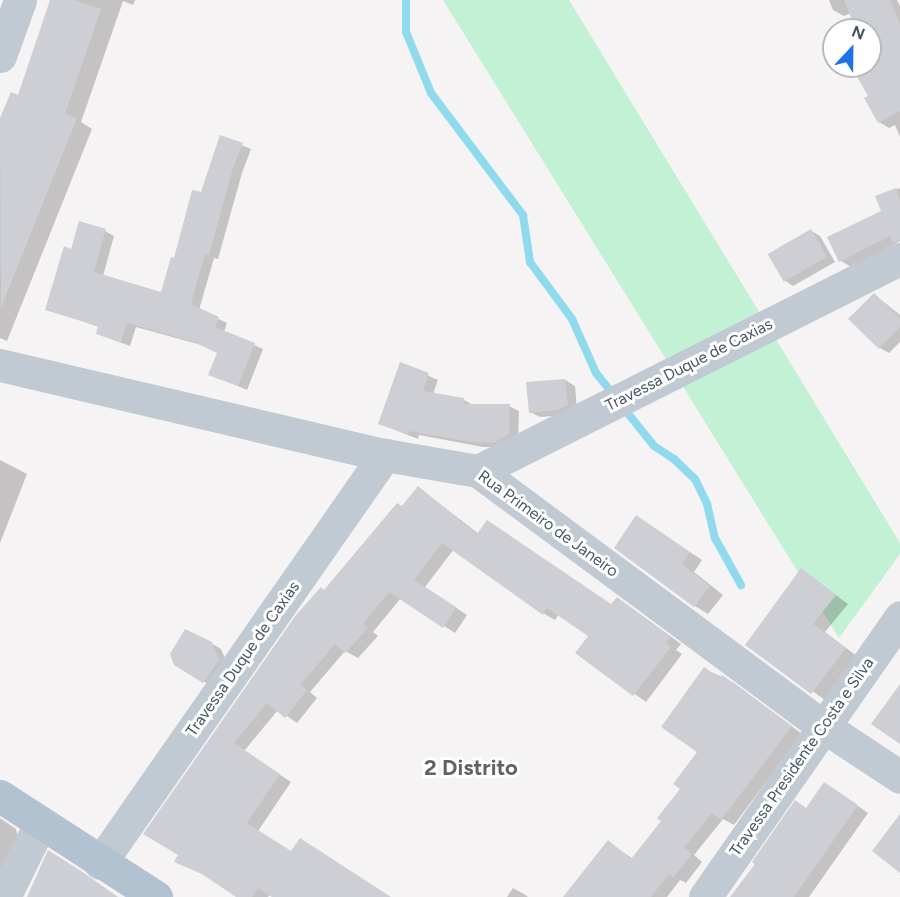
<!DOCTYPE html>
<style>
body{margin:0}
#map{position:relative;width:900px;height:897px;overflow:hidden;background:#f5f3f3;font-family:Figtree,sans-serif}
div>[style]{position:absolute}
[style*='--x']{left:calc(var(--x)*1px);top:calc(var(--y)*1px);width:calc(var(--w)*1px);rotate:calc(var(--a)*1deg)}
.green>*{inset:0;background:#c3f1d5}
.shadow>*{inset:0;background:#0003}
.stream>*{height:8px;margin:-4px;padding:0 4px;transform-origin:4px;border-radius:4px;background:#90daee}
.building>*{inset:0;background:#cdcfd5;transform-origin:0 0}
.minor>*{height:33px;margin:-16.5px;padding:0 16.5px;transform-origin:16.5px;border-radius:16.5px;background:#c1cad2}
.major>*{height:33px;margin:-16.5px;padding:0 16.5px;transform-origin:16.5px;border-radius:16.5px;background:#b3c2d1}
span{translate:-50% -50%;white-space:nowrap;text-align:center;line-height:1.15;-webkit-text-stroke:6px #fff;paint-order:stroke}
.street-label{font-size:16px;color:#4a5661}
.district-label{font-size:22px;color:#5f6368;font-weight:700}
.north{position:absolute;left:822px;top:18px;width:60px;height:60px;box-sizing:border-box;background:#fff;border:2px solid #b7bbc0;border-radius:50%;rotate:22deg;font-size:16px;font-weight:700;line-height:24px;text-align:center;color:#4a5661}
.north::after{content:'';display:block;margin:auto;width:21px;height:27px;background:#1a73e8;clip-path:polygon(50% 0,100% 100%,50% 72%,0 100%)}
</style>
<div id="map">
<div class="green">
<i style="clip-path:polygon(443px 0,569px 0,900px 543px,900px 554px,839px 638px)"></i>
</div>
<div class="shadow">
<i style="clip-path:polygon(52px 0,135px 0,133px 5px,123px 1px,81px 122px,92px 129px,7px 341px,0 338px,0 122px,11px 94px,19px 97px)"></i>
<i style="clip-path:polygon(829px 0,897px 0,900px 6px,900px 137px,895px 125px,889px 128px,879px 122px,870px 97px,853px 66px,870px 66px,870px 30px,858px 30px,851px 13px,844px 16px,833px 10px)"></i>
<i style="clip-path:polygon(221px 137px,251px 149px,242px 173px,218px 259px,214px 258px,199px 310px,227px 323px,224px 332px,263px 349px,247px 390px,210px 374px,219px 353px,205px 346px,136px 327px,130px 346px,97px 334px,99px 327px,47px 309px,72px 251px,105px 231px,114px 236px,103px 276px,162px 294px,202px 194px)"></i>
<i style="clip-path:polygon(900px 188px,900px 241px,851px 267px,841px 261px,829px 238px,883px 212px,877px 197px)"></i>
<i style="clip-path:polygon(811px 231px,820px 236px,835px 262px,793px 286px,784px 280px)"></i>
<i style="clip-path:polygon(875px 295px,900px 315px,900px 342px,889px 353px,880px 348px)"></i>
<i style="clip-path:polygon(401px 364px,438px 380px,433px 394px,464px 400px,473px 405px,509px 406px,519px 411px,518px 440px,503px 447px,483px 447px,419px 435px,418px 439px,380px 424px)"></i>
<i style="clip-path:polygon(565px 380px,575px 386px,577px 410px,568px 415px,540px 417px,530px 412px)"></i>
<i style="clip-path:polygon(0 460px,27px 474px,0 543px)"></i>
<i style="clip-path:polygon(419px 488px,479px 534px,612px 605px,617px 599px,629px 606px,681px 644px,676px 650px,682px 654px,646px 702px,577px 653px,590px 636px,559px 614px,555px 620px,543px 613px,454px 549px,425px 587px,467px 615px,455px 633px,401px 598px,373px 632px,378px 636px,358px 658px,345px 651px,310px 692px,317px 698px,297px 723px,278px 710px,244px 751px,291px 782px,258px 831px,292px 853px,390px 897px,275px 897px,270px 894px,268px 897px,239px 897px,210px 878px,176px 861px,180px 854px,145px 833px,325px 591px)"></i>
<i style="clip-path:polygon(637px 517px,702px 560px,694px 572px,723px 595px,708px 614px,695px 606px)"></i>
<i style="clip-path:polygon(802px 570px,848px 604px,825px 632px,858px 657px,825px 700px,747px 645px)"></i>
<i style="clip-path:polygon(211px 643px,221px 649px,228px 666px,213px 687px,175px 664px)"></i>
<i style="clip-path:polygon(705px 669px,734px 683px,802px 734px,734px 825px,723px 819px,694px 855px,702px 862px,686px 883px,680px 880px,667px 897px,565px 897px,608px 842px,633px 859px,663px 821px,699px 752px)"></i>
<i style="clip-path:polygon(835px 790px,868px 813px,809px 897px,741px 897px,796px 802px,807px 809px)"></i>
<i style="clip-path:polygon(0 818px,16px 829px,19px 843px,0 875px)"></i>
<i style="clip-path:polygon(513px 888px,524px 894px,528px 897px,507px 897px)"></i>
</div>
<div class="stream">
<i style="--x:406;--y:0;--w:32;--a:90"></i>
<i style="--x:406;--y:32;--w:66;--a:67.7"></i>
<i style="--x:431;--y:93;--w:153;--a:53"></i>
<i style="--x:523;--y:215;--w:48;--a:81.5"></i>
<i style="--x:530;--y:262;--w:71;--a:53.6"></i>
<i style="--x:572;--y:319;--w:59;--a:66"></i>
<i style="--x:596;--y:373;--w:27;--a:51"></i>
<i style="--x:622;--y:406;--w:51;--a:51.3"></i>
<i style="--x:654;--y:446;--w:24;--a:33"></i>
<i style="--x:674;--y:459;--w:29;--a:44"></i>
<i style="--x:695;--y:479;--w:28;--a:64"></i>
<i style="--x:707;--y:504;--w:35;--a:77"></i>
<i style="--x:715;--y:538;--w:54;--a:61"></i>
</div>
<div class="building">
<i style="clip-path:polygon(50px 0,74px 0,101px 9px,65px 114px,77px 118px,1px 308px,0 118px,11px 92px,18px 95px)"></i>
<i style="clip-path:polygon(844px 0,890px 0,900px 24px,900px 111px,878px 123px,864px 98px,868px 96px,851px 66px,871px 66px,870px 30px,856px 30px)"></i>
<i style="clip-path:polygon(220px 135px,243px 143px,233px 168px,209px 255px,205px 254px,191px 304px,219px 317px,215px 327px,255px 343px,238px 386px,208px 375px,217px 353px,194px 342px,127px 323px,121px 342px,96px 334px,98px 326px,45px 310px,64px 246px,71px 249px,79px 221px,106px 229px,94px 272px,161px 292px,171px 257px,174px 258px,192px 190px,201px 192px)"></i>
<i style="clip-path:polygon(896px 188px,900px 200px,900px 240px,892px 242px,890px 236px,839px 262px,827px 237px,881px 211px,875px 196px)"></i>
<i style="left:811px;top:229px;width:32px;height:50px;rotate:60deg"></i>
<i style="clip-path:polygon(874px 293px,900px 318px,900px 327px,879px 349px,848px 319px)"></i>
<i style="clip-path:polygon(400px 362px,429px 373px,423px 391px,464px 398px,464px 404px,510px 404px,509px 434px,493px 443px,472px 442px,409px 431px,408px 434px,378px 424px)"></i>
<i style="clip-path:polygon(565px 379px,568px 405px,557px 410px,529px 413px,526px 382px)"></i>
<i style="clip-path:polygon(418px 486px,477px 534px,487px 520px,611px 604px,617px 597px,670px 637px,666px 643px,671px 647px,633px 696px,575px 653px,588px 636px,547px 608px,543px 615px,442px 543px,414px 580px,456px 607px,443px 628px,389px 592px,363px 624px,368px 628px,345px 653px,335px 644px,300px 685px,307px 690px,285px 718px,267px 703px,234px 743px,280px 774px,247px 823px,291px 851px,300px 838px,391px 897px,272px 897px,258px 888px,252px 897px,236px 897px,202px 874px,174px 862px,178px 855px,143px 834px,296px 615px,321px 587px,324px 590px,397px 503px,402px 506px)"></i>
<i style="clip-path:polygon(636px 515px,690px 552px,682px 564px,710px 586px,694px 607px,614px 548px)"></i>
<i style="clip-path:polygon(801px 568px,836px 595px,813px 624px,846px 648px,811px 694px,745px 645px)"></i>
<i style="clip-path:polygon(185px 629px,212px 642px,219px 660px,203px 683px,174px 665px,170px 654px)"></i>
<i style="clip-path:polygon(704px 667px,720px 678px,722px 675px,792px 726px,721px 820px,712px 813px,684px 848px,692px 854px,673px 878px,669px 874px,651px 897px,563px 897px,608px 840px,631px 859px,661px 821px,657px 818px,680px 789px,673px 784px,697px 752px,661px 727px)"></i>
<i style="clip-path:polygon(900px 684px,900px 744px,871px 724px)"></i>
<i style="clip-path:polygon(824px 782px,858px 805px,794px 897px,730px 897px,755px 864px,752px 862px,795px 800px,806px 808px)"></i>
<i style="clip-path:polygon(900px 814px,900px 873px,872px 851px)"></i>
<i style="clip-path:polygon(48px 850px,81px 871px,118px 897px,27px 897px)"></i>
</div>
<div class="minor">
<i style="--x:0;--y:56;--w:59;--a:-70.3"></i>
<i style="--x:0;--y:365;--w:395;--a:13.2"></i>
<i style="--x:385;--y:455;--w:94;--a:9.8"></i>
<i style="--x:478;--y:471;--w:429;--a:36.5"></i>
<i style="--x:823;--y:726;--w:92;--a:33.5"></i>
<i style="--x:478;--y:471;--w:472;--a:-26.7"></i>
<i style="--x:100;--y:863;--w:498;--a:-55.1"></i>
<i style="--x:4;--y:897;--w:81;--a:-63.7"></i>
<i style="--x:705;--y:897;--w:341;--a:-55.1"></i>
</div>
<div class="major">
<i style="--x:0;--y:796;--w:186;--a:32.9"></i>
</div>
<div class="street-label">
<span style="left:689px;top:365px;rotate:-27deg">Travessa Duque de Caxias</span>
<span style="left:548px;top:524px;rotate:36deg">Rua Primeiro de Janeiro</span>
<span style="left:243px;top:659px;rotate:-55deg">Travessa Duque de Caxias</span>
<span style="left:802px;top:757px;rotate:-55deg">Travessa Presidente Costa e Silva</span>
</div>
<div class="district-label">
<span style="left:471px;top:768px">2 Distrito</span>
</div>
<div class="north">N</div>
</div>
